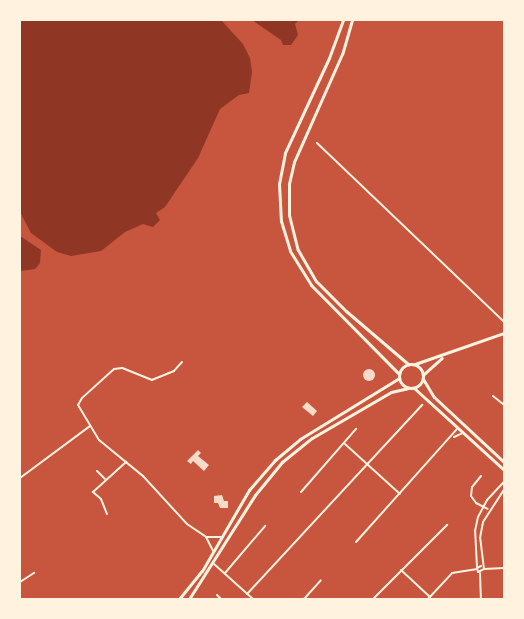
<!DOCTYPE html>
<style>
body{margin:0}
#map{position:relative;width:524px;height:619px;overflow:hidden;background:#c8553d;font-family:Merriweather,serif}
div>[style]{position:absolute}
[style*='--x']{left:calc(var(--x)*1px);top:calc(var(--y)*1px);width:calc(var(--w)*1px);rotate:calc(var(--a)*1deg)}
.water>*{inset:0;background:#8f3625}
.building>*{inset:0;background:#f7dbc8}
.round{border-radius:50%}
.minor>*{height:2px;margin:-1px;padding:0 1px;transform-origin:1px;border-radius:1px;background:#fff3e0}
.secondary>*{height:2.5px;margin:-1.25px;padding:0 1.25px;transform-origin:1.25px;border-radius:1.25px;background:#fff3e0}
.primary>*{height:3px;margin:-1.5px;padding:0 1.5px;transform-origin:1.5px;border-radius:1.5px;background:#fff3e0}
.trunk>*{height:3px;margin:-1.5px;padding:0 1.5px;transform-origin:1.5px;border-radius:1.5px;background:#fff3e0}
.trunk>.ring{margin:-1.5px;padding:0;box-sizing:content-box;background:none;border:3px solid #fff3e0;border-radius:50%}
span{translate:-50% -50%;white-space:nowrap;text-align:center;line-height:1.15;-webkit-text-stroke:4px #fff3e0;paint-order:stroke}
.frame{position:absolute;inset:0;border:21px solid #fff3e0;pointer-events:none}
</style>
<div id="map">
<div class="water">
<i style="clip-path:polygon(20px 20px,221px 20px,243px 44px,250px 58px,252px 72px,249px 93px,239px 95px,220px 109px,198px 158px,165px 207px,156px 213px,160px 220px,153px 227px,143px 224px,125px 232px,101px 251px,71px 256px,57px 252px,31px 233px,20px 212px)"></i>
<i style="clip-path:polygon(252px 20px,299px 20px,295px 24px,298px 35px,291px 45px,283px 45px,281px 40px)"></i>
<i style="clip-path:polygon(20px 236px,41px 250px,40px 263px,35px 269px,20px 271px)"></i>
</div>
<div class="building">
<i class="round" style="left:363px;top:369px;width:12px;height:12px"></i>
<i style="clip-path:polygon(307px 402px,317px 411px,313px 416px,302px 407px)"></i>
<i style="clip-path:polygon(198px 450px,201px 453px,198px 456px,209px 465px,204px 471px,193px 461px,191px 464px,187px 461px)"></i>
<i style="clip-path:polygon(222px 495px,224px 501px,228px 501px,228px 508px,220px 508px,218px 503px,214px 503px,214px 496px)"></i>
</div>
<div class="minor">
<i style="--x:317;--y:143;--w:259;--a:43.7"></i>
<i style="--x:182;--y:362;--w:12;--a:132"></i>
<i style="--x:174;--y:371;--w:24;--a:158"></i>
<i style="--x:152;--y:380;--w:32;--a:-158"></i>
<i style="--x:122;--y:368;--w:8;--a:173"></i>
<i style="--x:114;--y:369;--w:43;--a:137.8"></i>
<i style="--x:82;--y:398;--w:8;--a:120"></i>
<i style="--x:78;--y:405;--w:41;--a:59"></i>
<i style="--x:99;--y:440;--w:57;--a:39.3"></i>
<i style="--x:143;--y:476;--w:65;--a:47.5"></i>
<i style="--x:187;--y:524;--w:23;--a:34"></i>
<i style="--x:206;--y:537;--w:15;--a:0"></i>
<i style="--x:493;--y:396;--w:14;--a:39"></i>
<i style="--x:454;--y:437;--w:10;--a:-24"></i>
<i style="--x:345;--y:444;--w:74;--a:42.3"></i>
<i style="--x:97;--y:471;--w:11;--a:45"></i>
<i style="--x:481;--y:476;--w:14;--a:129"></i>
<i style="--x:472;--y:487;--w:9;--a:96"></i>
<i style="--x:471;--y:496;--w:9;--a:54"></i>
<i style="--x:476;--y:503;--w:13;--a:27"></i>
<i style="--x:20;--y:478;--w:87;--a:-36.6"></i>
<i style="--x:301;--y:492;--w:84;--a:-48.9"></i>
<i style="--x:107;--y:514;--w:16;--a:-112"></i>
<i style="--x:101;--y:499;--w:11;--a:-139"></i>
<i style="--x:93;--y:492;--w:45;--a:-42.3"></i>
<i style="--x:206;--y:537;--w:16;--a:63"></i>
<i style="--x:356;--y:542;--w:152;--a:-48.2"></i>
<i style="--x:214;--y:564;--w:52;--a:41.9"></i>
<i style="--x:481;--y:566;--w:4;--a:153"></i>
<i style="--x:477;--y:568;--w:4;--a:76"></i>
<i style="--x:478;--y:572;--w:7;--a:-27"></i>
<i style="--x:484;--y:569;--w:31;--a:-97"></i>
<i style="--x:480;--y:538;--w:16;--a:-79"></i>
<i style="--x:483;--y:522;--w:38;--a:-57"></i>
<i style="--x:477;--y:567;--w:36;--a:-93"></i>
<i style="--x:475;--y:531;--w:14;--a:-78"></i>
<i style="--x:478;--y:517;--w:19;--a:-62"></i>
<i style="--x:487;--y:500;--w:25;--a:-47"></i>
<i style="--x:484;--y:569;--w:20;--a:-3"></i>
<i style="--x:401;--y:570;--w:40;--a:43"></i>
<i style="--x:225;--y:573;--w:62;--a:-49.6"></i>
<i style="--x:480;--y:573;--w:26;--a:88"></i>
<i style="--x:20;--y:582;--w:17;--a:-33"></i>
<i style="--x:247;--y:594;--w:258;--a:-47.2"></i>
<i style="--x:217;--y:595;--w:6;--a:45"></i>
<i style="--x:304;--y:599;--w:25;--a:-48"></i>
<i style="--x:373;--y:599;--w:105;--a:-45"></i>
<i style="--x:428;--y:599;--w:35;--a:-47"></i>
<i style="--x:452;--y:573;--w:24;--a:-9"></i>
</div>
<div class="secondary">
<i style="--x:415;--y:364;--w:94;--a:-19.2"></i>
<i style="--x:423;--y:375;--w:25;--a:-42"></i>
</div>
<div class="primary">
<i style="--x:343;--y:20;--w:40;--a:110.2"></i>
<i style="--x:329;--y:58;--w:105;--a:114.9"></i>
<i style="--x:285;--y:153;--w:32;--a:101"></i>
<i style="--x:279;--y:184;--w:37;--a:87"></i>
<i style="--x:281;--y:221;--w:31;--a:73"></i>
<i style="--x:290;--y:251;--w:40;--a:58"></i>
<i style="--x:311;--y:285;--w:125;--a:45.3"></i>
<i style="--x:352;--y:20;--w:35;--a:106"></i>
<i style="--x:342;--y:54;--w:118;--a:114"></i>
<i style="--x:294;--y:162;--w:23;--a:103"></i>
<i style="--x:289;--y:184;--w:31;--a:90"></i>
<i style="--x:289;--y:215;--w:36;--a:76"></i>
<i style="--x:298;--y:250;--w:36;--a:60"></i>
<i style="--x:316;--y:281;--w:42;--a:45"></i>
<i style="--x:346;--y:311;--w:82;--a:40.5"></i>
</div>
<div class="trunk">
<i class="ring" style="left:399px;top:364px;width:21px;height:21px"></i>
<i style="--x:423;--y:379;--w:21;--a:59"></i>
<i style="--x:434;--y:397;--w:96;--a:42.9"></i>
<i style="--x:414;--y:388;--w:122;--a:42.3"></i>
<i style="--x:179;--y:599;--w:36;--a:-51"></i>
<i style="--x:202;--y:571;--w:94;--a:-59.9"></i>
<i style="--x:249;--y:490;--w:40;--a:-49"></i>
<i style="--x:275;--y:460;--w:33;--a:-40"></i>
<i style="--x:300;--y:439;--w:116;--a:-31.6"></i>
<i style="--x:189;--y:599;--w:123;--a:-57.6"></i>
<i style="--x:255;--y:495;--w:43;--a:-50.7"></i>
<i style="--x:282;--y:462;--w:38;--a:-39"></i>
<i style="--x:312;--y:438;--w:91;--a:-30.2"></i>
<i style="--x:391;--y:392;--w:17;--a:-13"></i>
</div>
<div class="frame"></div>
</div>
